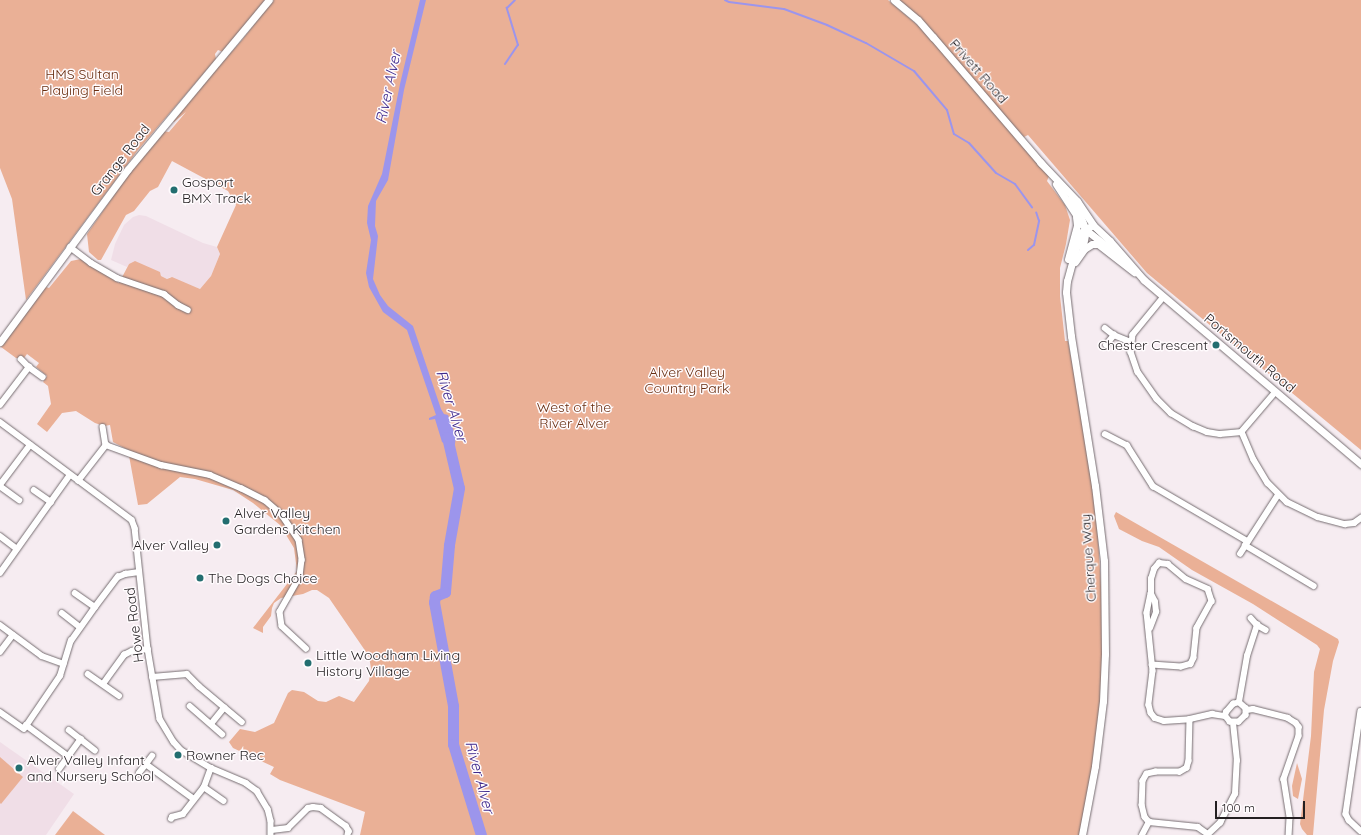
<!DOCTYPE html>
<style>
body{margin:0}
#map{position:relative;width:1361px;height:835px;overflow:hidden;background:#f6ecf1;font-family:Quicksand,sans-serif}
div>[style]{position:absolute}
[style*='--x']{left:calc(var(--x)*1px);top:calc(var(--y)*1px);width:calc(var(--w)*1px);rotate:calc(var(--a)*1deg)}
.built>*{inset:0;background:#f0dee7}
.green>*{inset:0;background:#eab096}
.water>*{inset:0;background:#9c95ec}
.stream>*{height:2px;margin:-1px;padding:0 1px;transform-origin:1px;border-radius:1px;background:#9c95ec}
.river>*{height:11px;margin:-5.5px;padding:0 5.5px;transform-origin:5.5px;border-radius:5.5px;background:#9c95ec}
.roads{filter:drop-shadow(0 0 1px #766d71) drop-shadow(0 0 1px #766d71)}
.minor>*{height:5.5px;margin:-2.75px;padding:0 2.75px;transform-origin:2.75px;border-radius:2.75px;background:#fff}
.tertiary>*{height:7px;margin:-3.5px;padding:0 3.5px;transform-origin:3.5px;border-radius:3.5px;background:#fff}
.secondary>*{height:7px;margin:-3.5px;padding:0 3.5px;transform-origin:3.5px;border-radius:3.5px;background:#fff}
.dots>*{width:11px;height:11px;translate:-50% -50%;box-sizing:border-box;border:2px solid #fffbfd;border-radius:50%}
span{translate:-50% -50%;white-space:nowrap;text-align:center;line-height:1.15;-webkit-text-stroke:3px #fffbfd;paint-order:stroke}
.street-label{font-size:14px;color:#231f21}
.park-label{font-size:14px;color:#6a2f12}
.poi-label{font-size:14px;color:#231f21}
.left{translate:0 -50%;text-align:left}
.right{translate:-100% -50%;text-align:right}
.water-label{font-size:15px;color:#3f298c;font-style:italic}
.scale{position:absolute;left:1215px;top:801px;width:90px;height:18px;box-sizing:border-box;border:2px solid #231f21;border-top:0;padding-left:5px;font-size:12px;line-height:14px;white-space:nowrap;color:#231f21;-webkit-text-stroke:3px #fffbfd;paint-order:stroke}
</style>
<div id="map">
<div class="built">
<i style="clip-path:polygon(139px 215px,146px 216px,203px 243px,217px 247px,220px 254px,211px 276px,200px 289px,170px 277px,167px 279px,161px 276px,161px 274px,129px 264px,127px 267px,111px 260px,115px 244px,124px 225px,133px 217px)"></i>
<i style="clip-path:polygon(0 742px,74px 794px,46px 835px,0 835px)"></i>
</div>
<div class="green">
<i style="clip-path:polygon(0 0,265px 0,223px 52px,218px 50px,215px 54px,216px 59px,138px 150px,26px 300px,12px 199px,0 168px)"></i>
<i style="clip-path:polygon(273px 0,888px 0,921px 28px,1049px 176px,1047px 181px,1065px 205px,1070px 220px,1066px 244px,1060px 268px,1060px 296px,1065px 341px,1068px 341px,1095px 486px,1105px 654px,1095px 766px,1081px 835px,360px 835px,365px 812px,280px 780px,270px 774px,274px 767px,233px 748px,229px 742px,240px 729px,255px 732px,274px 723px,288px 693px,292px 690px,304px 692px,318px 701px,326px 702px,339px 696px,354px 702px,369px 681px,371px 668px,369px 657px,364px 649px,329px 598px,317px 590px,312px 590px,303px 594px,281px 598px,274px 603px,272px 608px,271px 616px,263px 627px,263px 633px,253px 628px,297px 571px,294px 548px,280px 525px,253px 503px,233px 490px,195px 479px,180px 477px,147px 504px,138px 505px,128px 450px,113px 442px,110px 425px,104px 426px,95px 423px,76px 411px,62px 413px,47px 432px,37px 424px,51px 404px,48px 386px,43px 382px,47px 376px,36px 367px,39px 363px,27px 354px,24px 358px,16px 358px,1px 347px,46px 287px,49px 288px,71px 261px,81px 259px,119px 283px,129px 264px,135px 261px,160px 272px,161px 276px,167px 279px,172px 277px,200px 289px,211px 276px,220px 254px,217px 247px,236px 205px,228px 191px,172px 161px,158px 187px,150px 191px,134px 211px,126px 215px,101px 260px,98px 260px,89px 252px,87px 234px,128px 175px,162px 131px,169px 132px,186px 112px,174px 122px,171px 120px,242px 40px)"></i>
<i style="clip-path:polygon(899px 0,1361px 0,1361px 450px,1147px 273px,1028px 135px,1024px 137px)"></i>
<i style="clip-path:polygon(1116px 512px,1338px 639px,1339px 642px,1333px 661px,1324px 710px,1313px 835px,1307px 835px,1302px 829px,1300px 824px,1311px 736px,1314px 672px,1320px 649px,1317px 645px,1253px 604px,1192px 570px,1159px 547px,1142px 541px,1119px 529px,1114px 516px)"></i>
<i style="clip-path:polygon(0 757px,23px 777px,1px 804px,0 803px)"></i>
<i style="clip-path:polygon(1297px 763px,1302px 779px,1298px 799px,1293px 796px,1292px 786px)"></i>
<i style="clip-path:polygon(73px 811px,105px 835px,55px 835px)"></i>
</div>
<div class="water">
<i style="clip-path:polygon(420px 0,426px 0,404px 90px,388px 180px,376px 201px,375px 226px,378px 236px,373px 279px,380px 295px,388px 306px,413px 326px,441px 409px,444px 414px,448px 415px,456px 437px,454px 450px,449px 452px,445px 444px,442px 442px,435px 419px,429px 420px,429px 418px,436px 415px,407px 330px,383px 312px,369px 287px,366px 273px,371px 240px,367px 223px,368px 206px,382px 174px,400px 84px)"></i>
</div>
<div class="stream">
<i style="--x:725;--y:0;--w:4;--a:27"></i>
<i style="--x:729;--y:2;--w:55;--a:7.3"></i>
<i style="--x:784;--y:9;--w:46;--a:20.4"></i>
<i style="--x:827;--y:25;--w:43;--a:24.8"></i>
<i style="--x:866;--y:43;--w:56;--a:30.3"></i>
<i style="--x:914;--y:71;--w:51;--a:49.8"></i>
<i style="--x:947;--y:110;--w:25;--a:74"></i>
<i style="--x:954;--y:134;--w:17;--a:31"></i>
<i style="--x:969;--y:143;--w:40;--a:48"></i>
<i style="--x:996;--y:173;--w:22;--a:30"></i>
<i style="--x:1015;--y:184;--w:29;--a:54"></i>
<i style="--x:505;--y:64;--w:23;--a:-56"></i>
<i style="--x:518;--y:45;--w:39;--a:-107"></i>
<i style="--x:507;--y:8;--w:11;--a:-45"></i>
<i style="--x:1028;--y:250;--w:8;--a:-40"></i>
<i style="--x:1034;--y:245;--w:25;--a:-78"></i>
<i style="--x:1039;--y:221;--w:9;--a:-108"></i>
</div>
<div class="river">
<i style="--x:447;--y:437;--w:52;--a:76.8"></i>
<i style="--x:459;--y:488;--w:58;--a:100"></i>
<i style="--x:449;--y:545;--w:47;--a:94.9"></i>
<i style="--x:445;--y:592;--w:11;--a:158"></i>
<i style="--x:435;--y:596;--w:6;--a:99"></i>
<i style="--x:434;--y:602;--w:106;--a:79.6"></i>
<i style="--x:453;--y:706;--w:38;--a:90"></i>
<i style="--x:453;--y:744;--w:95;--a:72.9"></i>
</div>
<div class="roads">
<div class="minor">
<i style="--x:70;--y:247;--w:26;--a:37"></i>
<i style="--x:91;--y:263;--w:30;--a:30"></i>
<i style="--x:117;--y:278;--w:50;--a:18.8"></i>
<i style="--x:164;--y:294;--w:18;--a:38"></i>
<i style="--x:178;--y:305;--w:11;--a:27"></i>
<i style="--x:1164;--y:297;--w:49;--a:129.2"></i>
<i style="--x:1133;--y:335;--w:17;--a:97"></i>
<i style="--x:1131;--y:352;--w:21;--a:71"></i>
<i style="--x:1138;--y:372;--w:33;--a:55"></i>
<i style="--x:1157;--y:399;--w:20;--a:45"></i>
<i style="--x:1171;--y:413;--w:26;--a:31"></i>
<i style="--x:1193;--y:426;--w:15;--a:23"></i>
<i style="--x:1207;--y:432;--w:13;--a:9"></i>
<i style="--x:1220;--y:434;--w:22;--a:-5"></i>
<i style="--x:1105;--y:328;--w:11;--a:38"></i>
<i style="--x:1114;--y:335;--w:18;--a:22"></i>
<i style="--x:1106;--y:345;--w:13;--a:-51"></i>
<i style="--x:21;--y:359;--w:11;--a:45"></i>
<i style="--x:1276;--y:392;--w:52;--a:130.4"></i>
<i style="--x:1242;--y:432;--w:30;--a:67"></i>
<i style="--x:1254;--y:460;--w:27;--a:59"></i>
<i style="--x:1268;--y:483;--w:27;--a:45"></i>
<i style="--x:1287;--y:502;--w:34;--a:26"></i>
<i style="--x:1318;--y:517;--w:28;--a:15"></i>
<i style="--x:1345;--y:524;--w:9;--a:-6"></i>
<i style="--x:1354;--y:523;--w:9;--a:-36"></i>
<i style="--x:0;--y:405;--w:48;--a:-52.7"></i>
<i style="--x:29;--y:367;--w:17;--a:36"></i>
<i style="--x:0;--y:422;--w:164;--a:36.6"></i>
<i style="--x:132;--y:520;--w:9;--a:69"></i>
<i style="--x:135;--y:528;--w:122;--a:83.9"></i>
<i style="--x:148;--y:649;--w:71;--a:80.3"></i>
<i style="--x:160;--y:719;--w:27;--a:59"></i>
<i style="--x:174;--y:742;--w:11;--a:49"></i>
<i style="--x:181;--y:750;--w:35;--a:31"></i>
<i style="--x:211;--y:768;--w:38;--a:23"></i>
<i style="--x:246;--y:783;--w:14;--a:36"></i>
<i style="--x:257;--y:791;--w:21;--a:59"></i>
<i style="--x:268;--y:809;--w:12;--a:76"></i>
<i style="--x:271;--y:821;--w:14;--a:90"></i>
<i style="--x:103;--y:427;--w:18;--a:81"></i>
<i style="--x:1105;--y:434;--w:25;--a:27"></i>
<i style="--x:1127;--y:445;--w:49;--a:57.6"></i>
<i style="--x:1153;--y:486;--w:109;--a:30.3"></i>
<i style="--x:78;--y:481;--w:46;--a:-52.1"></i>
<i style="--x:106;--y:445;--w:59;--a:20"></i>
<i style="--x:161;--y:465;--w:50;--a:11.5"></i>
<i style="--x:210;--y:475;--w:34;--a:23"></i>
<i style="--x:241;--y:488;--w:27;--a:27"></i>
<i style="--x:265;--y:500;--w:23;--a:41"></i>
<i style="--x:282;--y:515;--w:30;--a:56"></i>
<i style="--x:299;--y:540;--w:20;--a:81"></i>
<i style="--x:302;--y:560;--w:17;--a:97"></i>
<i style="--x:300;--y:577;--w:40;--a:119.7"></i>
<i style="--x:280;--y:612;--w:14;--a:82"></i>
<i style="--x:282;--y:626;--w:33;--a:43"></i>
<i style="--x:0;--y:485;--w:50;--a:-53.1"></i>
<i style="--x:0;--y:486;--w:24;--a:36"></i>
<i style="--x:34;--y:490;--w:21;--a:35"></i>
<i style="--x:0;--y:536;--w:21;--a:37"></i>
<i style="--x:1245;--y:545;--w:80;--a:30.7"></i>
<i style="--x:1240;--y:554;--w:70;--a:-57.2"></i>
<i style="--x:0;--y:573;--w:120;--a:-54.5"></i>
<i style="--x:75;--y:593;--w:24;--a:35"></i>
<i style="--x:1151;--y:594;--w:19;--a:102"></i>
<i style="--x:1147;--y:613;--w:58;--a:84.1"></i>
<i style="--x:1153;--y:671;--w:34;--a:97"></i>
<i style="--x:1149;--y:705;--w:8;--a:76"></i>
<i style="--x:1151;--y:713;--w:6;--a:51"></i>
<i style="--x:1155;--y:718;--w:9;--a:18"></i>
<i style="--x:1164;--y:721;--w:26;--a:-4"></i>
<i style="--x:1190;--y:719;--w:23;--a:-13"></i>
<i style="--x:1212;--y:714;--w:13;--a:9"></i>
<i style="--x:62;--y:613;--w:23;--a:38"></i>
<i style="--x:1251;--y:618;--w:9;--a:49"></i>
<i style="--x:1257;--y:625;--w:10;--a:29"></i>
<i style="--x:0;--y:625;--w:52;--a:36.4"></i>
<i style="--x:42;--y:656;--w:23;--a:20"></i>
<i style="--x:1150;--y:628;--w:17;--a:-69"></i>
<i style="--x:1156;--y:612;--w:10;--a:-96"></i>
<i style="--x:1155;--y:602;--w:9;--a:-117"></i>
<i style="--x:1151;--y:594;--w:15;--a:-90"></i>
<i style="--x:1151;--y:579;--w:10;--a:-73"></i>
<i style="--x:1154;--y:569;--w:8;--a:-50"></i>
<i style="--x:1159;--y:563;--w:9;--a:6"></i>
<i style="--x:1168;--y:564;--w:23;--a:40"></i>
<i style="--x:1186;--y:579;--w:24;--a:24"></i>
<i style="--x:1208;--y:589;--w:13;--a:72"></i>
<i style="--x:1212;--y:601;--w:31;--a:119"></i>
<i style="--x:1197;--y:628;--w:30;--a:96"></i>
<i style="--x:1194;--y:658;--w:7;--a:117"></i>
<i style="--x:1191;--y:664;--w:10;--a:163"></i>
<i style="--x:1181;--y:667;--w:29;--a:-176"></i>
<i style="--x:0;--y:652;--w:21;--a:-53"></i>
<i style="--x:88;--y:674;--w:38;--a:35"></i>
<i style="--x:152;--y:677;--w:35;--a:-5"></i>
<i style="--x:187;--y:674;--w:17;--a:45"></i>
<i style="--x:199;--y:686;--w:56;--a:39.9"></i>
<i style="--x:103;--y:684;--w:36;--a:-54"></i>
<i style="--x:124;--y:655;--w:9;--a:-27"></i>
<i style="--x:132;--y:651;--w:16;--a:-7"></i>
<i style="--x:1239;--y:702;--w:47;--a:-80.1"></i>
<i style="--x:1247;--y:656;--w:33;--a:-72"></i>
<i style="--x:1239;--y:702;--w:9;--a:41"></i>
<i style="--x:1246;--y:708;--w:7;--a:90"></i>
<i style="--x:1246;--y:715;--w:10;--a:135"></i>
<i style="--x:1239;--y:722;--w:9;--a:180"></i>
<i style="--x:1230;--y:722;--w:8;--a:-130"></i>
<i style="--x:1225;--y:716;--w:4;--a:-76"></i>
<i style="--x:1226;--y:712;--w:11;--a:-49"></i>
<i style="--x:1233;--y:704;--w:6;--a:-18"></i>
<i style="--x:190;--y:706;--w:43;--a:41.2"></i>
<i style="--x:1247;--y:710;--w:6;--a:-9"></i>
<i style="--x:1253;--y:709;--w:36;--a:14"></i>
<i style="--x:1288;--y:718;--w:9;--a:32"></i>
<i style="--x:1296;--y:723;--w:5;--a:53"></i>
<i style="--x:1299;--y:727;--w:9;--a:90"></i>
<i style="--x:1299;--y:736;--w:46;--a:109.2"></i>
<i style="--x:1284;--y:779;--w:39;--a:81"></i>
<i style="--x:1290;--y:818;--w:17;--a:93"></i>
<i style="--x:1361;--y:711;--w:104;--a:98.3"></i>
<i style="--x:1346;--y:814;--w:7;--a:63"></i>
<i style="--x:1349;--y:820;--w:16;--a:43"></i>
<i style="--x:0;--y:712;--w:29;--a:35"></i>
<i style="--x:24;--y:729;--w:64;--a:-55.8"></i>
<i style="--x:60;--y:676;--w:37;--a:-73"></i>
<i style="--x:71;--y:641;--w:42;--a:-54.8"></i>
<i style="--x:95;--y:607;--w:38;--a:-53"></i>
<i style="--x:118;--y:577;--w:8;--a:-23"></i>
<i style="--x:125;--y:574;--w:14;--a:-8"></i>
<i style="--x:1190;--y:719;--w:42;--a:91.4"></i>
<i style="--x:1189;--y:761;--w:7;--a:106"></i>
<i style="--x:1187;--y:768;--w:8;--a:150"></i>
<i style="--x:1180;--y:772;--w:24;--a:180"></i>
<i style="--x:1156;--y:772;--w:9;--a:167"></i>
<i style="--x:1147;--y:774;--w:8;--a:120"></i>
<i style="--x:1143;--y:781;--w:24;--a:92"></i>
<i style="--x:1142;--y:805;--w:12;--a:76"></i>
<i style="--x:1145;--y:817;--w:6;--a:51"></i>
<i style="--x:1149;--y:822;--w:49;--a:5.8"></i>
<i style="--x:1198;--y:827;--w:12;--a:35"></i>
<i style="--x:211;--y:724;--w:21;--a:-51"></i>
<i style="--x:26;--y:725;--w:52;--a:36.4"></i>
<i style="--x:69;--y:730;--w:33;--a:38"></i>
<i style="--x:146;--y:764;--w:10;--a:-53"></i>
<i style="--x:59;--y:769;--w:37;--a:-54"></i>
<i style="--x:139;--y:773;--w:11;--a:-52"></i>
<i style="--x:146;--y:764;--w:59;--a:36.1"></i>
<i style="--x:204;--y:787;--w:24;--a:35"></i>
<i style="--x:171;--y:819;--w:2;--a:-63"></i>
<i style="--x:172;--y:817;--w:11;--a:-15"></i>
<i style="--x:183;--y:814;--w:34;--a:-52"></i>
<i style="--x:204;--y:787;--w:20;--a:-70"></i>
<i style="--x:272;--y:830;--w:16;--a:-7"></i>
<i style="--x:288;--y:828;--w:28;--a:-45"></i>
<i style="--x:308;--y:808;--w:5;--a:-11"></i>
<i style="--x:313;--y:807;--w:8;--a:7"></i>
<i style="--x:321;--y:808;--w:31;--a:36"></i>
<i style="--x:346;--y:826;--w:6;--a:59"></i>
<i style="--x:349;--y:831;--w:4;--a:104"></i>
<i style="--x:1142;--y:835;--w:15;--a:-62"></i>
<i style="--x:1207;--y:835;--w:18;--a:-43"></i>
<i style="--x:1220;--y:823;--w:33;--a:-63"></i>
<i style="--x:1235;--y:794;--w:33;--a:-87"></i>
<i style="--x:1237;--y:761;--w:38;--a:-96"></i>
</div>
<div class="tertiary">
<i style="--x:1071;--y:199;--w:11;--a:56"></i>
<i style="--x:1077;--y:208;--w:24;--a:68"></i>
<i style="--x:1086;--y:230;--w:21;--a:101"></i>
<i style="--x:1068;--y:259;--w:35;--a:-75"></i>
<i style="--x:1077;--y:225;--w:8;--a:-97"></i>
<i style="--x:1075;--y:262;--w:16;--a:-55"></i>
<i style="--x:1084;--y:249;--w:9;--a:-32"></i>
<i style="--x:1092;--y:244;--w:6;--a:0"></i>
<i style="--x:1098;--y:244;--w:46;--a:37.9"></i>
<i style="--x:0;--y:342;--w:215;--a:-53.5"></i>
<i style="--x:128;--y:169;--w:220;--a:-50.2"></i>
<i style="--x:1082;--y:835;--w:70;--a:-79.3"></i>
<i style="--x:1095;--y:766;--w:65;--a:-83"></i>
<i style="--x:1103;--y:701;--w:47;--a:-87.6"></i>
<i style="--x:1105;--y:654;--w:93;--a:-90.6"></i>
<i style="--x:1104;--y:561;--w:76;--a:-96.8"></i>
<i style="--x:1095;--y:486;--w:152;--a:-99.1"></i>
<i style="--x:1071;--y:336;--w:44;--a:-96.5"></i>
<i style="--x:1066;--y:292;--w:11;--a:-85"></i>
<i style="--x:1067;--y:281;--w:50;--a:-74.8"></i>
<i style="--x:1080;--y:233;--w:15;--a:-32"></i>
</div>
<div class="secondary">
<i style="--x:894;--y:0;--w:31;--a:40"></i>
<i style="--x:918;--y:20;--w:23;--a:49"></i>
<i style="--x:933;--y:37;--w:167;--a:49.4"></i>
<i style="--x:1040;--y:162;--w:54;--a:46.5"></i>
<i style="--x:1077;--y:201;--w:29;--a:56"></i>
<i style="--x:1093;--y:225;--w:23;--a:43"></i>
<i style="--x:1110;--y:241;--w:52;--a:48.9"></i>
<i style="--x:1144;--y:280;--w:285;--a:40.3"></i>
<i style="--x:1056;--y:184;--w:55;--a:56.9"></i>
<i style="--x:1086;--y:230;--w:39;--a:38"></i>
</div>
</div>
<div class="dots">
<i style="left:174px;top:190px;background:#236e70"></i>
<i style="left:1216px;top:345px;background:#236e70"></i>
<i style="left:226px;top:521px;background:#236e70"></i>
<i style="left:217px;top:545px;background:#236e70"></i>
<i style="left:200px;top:578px;background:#236e70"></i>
<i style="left:308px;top:663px;background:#236e70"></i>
<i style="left:178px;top:755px;background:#236e70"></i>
<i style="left:19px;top:768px;background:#236e70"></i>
</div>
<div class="street-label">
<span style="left:979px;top:71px;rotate:49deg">Privett Road</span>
<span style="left:120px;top:160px;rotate:-52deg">Grange Road</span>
<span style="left:1250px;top:353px;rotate:40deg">Portsmouth Road</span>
<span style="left:1088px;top:558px;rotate:-94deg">Cherque Way</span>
<span style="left:134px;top:625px;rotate:-97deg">Howe Road</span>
</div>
<div class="park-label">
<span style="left:82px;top:82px">HMS Sultan<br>Playing Field</span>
<span style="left:687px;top:380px">Alver Valley<br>Country Park</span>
<span style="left:574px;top:415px">West of the<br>River Alver</span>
</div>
<div class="poi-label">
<span class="left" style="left:182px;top:190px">Gosport<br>BMX Track</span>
<span class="right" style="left:1208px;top:345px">Chester Crescent</span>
<span class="left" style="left:234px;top:521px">Alver Valley<br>Gardens Kitchen</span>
<span class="right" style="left:209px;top:545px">Alver Valley</span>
<span class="left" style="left:208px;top:578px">The Dogs Choice</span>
<span class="left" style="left:316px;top:663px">Little Woodham Living<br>History Village</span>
<span class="left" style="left:186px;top:755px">Rowner Rec</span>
<span class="left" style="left:27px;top:768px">Alver Valley Infant<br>and Nursery School</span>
</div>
<div class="water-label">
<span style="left:388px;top:87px;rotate:-78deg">River Alver</span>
<span style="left:452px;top:406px;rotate:73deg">River Alver</span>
<span style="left:480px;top:777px;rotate:75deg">River Alver</span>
</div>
<div class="scale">100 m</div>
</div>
